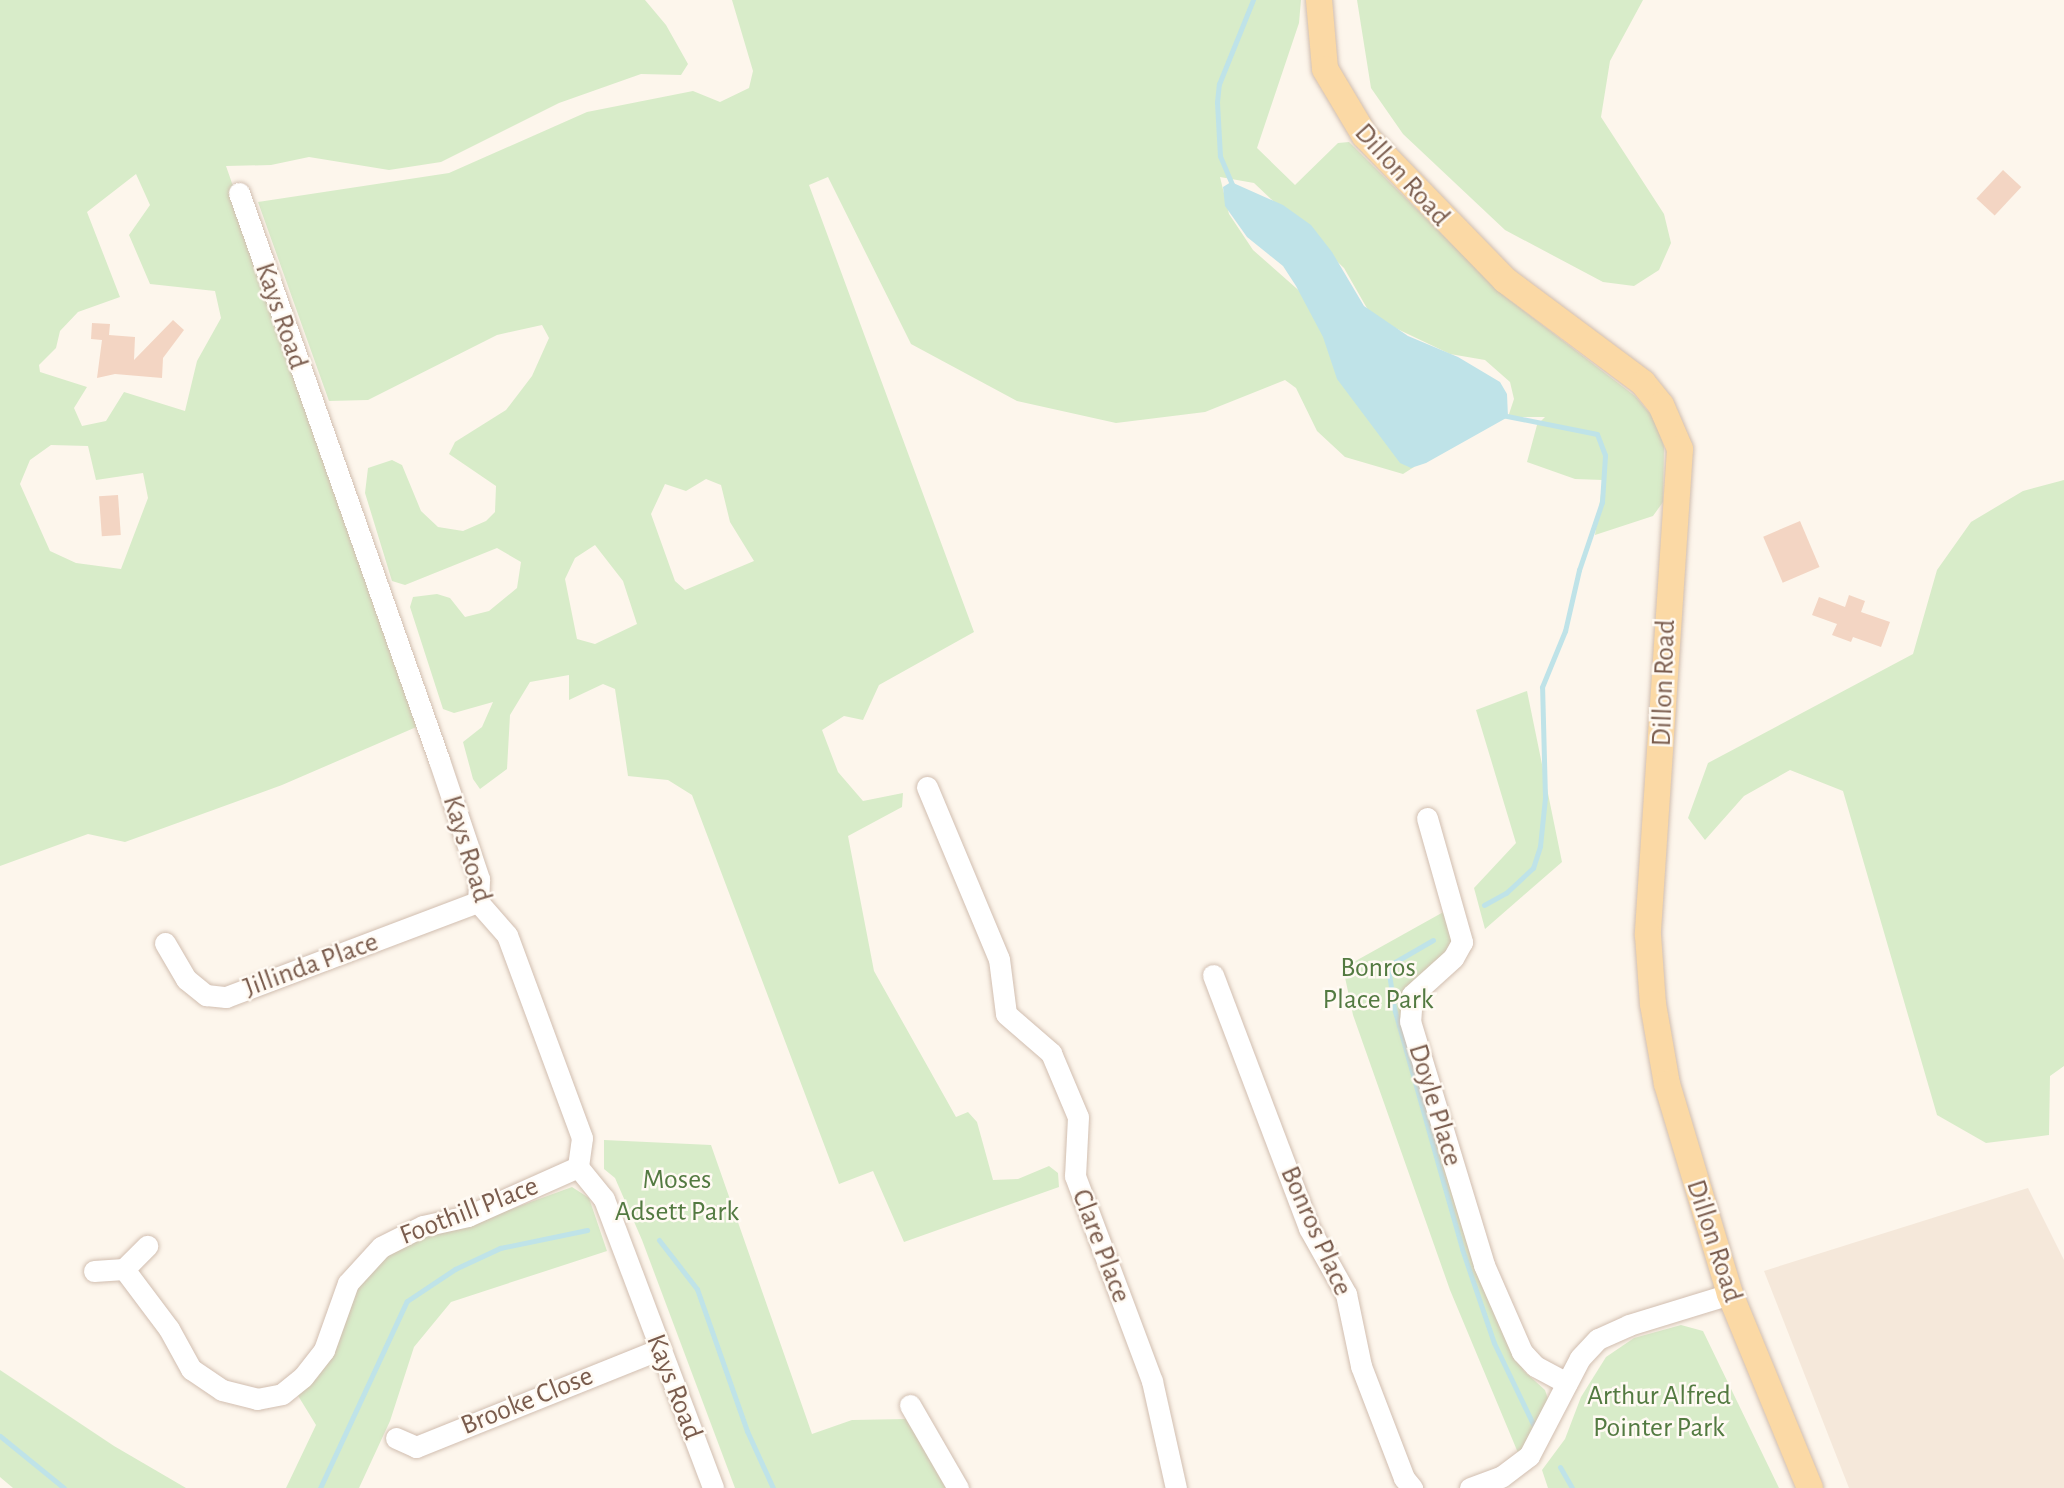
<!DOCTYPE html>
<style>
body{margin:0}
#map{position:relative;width:2064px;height:1488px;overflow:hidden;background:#fdf6ec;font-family:"Alegreya Sans",sans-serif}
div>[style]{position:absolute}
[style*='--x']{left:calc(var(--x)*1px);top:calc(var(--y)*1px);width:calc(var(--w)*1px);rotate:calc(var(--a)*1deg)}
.residential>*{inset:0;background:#f5e8da}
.green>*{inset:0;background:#d8ecc9}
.water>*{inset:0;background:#bfe3e8}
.stream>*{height:5px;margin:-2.5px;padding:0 2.5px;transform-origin:2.5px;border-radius:2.5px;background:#bfe3e8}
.building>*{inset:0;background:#f3d5c3;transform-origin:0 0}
.roads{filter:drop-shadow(0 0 2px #d1beb0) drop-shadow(0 0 2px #d1beb0)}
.minor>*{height:21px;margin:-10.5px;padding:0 10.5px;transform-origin:10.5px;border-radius:10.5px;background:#fff}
.major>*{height:26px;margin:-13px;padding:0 13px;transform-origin:13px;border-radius:13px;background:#fbd9a5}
span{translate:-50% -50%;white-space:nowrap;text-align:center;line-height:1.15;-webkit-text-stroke:5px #fffaf3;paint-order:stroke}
.street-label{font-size:28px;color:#7a5c4d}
.park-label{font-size:28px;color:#537a41}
</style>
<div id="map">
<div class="residential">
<i style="clip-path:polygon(2028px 1188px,2064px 1260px,2064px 1488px,1849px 1488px,1764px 1271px)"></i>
</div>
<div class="green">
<i style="clip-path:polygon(evenodd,0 0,645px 0,666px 25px,688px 64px,681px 75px,641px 74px,559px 103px,441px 162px,389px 170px,309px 157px,271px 165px,226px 166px,421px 725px,282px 785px,125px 842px,88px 834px,0 866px,0 0,136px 174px,150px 205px,129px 235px,150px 284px,215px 291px,221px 318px,197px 361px,185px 411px,124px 392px,106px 421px,82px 426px,74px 408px,87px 387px,40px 372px,39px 365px,56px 348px,60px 331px,78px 312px,120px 297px,87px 212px,136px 174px,0 0,51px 445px,88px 446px,96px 480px,143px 473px,148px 498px,121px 569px,76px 563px,50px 551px,20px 484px,30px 460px,51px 445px)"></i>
<i style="clip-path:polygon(evenodd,732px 0,1301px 0,1299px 23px,1257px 148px,1295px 185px,1338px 143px,1349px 142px,1503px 295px,1635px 396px,1657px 422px,1664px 447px,1663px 502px,1653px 516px,1595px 535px,1603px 480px,1575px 479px,1527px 462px,1537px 425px,1545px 417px,1508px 417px,1514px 399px,1510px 382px,1485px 360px,1450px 354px,1372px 317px,1344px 268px,1254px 183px,1220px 177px,1229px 214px,1253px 250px,1321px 310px,1412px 455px,1414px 467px,1403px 474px,1345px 457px,1317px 431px,1296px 388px,1285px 380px,1205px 412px,1116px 423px,1017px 401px,911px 344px,828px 177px,809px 185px,974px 632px,879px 685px,863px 720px,844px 716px,822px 730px,838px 772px,863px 801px,903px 793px,902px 807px,848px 836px,874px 971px,956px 1117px,968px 1112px,977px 1122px,993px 1180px,1018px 1179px,1049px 1166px,1058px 1173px,1059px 1187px,904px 1242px,873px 1171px,839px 1184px,692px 795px,668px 780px,628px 776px,615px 689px,603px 684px,569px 700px,569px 675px,530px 682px,510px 715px,507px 769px,480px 789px,473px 779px,463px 742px,482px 727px,493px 702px,454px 713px,443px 709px,410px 607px,413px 597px,437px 594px,450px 598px,465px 617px,489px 611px,517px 588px,521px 562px,497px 548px,405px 585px,392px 581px,365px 493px,368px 468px,392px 460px,402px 465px,421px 511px,438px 527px,463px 531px,486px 521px,495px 512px,496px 486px,449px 454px,455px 442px,506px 410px,532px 376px,549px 338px,542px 325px,497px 335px,368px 400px,329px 401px,258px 202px,449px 173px,587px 112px,693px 91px,720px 102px,749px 88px,753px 71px,732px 0,706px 479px,721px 485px,730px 522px,754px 561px,685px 590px,675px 581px,651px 514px,665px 484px,686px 491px,706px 479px,732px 0,595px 545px,623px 581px,637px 624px,595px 644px,577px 639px,565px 579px,575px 558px,595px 545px)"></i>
<i style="clip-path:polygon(1357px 0,1643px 0,1610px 61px,1601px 117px,1664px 214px,1671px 243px,1659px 270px,1634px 286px,1603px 282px,1505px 230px,1403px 134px,1371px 88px)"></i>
<i style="clip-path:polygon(2064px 480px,2064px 1066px,2050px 1076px,2049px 1135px,1986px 1143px,1937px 1115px,1843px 791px,1790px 770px,1744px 796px,1705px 840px,1688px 818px,1708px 763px,1913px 654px,1937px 570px,1971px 522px,2023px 491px)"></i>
<i style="clip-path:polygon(1527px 691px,1562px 862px,1485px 929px,1474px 888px,1516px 843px,1476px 710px)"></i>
<i style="clip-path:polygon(1447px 910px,1455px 944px,1407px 997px,1482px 1272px,1524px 1371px,1545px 1390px,1550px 1405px,1521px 1460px,1450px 1290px,1353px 1015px,1343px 968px)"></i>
<i style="clip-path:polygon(604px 1140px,711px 1145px,812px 1434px,852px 1420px,906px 1419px,948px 1488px,735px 1488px,642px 1240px,615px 1178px,604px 1169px)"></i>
<i style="clip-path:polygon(572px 1187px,589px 1198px,607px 1251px,451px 1302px,414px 1347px,390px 1421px,359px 1488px,286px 1488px,316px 1425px,297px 1394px,353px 1287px,383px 1256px,420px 1235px,456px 1229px)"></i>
<i style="clip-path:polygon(1681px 1325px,1703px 1331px,1779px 1488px,1548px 1488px,1542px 1470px,1565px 1439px,1581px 1397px,1606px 1357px,1634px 1338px)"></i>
<i style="clip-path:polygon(0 1370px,114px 1446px,186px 1488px,13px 1488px,0 1477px)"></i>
</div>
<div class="water">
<i style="clip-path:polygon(1231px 182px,1283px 205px,1311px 225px,1332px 252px,1364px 306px,1408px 336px,1458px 357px,1500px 382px,1507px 394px,1508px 417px,1426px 463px,1411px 468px,1400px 463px,1337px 379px,1323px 337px,1296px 286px,1283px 266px,1247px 237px,1225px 206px,1223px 187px)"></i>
</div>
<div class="stream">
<i style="--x:1234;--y:189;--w:36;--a:-113"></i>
<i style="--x:1220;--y:156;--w:54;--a:-93.2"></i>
<i style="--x:1217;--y:102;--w:18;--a:-84"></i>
<i style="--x:1219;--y:84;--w:91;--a:-68"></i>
<i style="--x:1484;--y:905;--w:25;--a:-29"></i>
<i style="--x:1506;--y:893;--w:37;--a:-43"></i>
<i style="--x:1533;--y:868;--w:23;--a:-72"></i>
<i style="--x:1540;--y:846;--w:48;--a:-84.1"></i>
<i style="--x:1545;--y:798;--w:111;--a:-91.5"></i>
<i style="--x:1542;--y:687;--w:61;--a:-67.7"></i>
<i style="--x:1565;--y:631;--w:63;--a:-77.1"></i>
<i style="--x:1579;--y:570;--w:72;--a:-71.3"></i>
<i style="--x:1602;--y:502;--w:47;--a:-86.3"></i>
<i style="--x:1605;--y:455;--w:22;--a:-111"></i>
<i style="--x:1597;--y:434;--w:97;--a:-168.7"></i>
<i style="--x:1433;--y:940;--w:52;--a:150"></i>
<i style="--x:1388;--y:966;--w:42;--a:81.9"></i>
<i style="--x:1394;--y:1008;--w:250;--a:74.2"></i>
<i style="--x:1462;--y:1249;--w:99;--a:71.2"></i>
<i style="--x:1494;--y:1343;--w:90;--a:64.3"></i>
<i style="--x:659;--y:1240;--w:62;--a:52.2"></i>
<i style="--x:697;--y:1289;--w:151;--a:70.6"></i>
<i style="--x:747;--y:1431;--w:63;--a:65.5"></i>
<i style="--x:0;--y:1436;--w:82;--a:39.1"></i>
<i style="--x:1560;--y:1467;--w:24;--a:60"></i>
<i style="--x:320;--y:1488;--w:206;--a:-65.1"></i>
<i style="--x:407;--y:1301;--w:58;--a:-33.7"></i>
<i style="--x:455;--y:1269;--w:50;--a:-25"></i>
<i style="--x:500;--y:1248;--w:89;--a:-11.7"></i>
</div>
<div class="building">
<i style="left:2003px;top:170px;width:25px;height:39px;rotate:43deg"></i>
<i style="clip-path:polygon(173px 320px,184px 330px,163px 358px,162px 378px,115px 374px,97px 378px,102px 340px,91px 339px,92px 323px,110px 324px,109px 335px,135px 337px,134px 360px)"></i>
<i style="left:118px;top:495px;width:40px;height:19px;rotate:86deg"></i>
<i style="left:1800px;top:521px;width:50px;height:40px;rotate:67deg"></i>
<i style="clip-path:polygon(1849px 595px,1865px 601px,1861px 612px,1890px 622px,1881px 647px,1853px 637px,1851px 642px,1832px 635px,1837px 624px,1812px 615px,1819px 597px,1845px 607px)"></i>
</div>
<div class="roads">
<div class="minor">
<i style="--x:239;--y:193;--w:601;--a:70.57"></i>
<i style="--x:439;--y:760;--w:126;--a:71.4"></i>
<i style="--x:479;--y:879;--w:23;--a:92"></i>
<i style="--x:478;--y:902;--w:44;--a:48.7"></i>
<i style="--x:507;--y:935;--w:216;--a:69.7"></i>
<i style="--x:582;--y:1138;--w:29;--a:98"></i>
<i style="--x:578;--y:1167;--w:41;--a:50.9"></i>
<i style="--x:604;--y:1199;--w:309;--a:69.3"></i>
<i style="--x:927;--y:787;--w:186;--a:67.3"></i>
<i style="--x:999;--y:959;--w:55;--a:82.7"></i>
<i style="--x:1006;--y:1014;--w:60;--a:40.9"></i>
<i style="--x:1051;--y:1053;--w:69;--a:67.1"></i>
<i style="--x:1078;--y:1117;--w:59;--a:92.9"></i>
<i style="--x:1075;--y:1176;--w:219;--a:69.4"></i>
<i style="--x:1152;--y:1381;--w:110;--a:77.4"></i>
<i style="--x:1427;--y:818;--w:129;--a:74.2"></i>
<i style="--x:1462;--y:942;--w:18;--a:119"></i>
<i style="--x:1453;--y:958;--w:55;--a:137.9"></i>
<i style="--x:1412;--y:995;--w:26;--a:94"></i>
<i style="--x:1410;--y:1021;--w:255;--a:73.1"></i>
<i style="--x:1484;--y:1265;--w:95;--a:66.4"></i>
<i style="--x:1522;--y:1352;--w:19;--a:47"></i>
<i style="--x:1535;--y:1366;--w:36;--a:28"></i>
<i style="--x:165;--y:943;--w:42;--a:59.7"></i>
<i style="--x:186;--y:979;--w:26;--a:39"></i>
<i style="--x:206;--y:995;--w:20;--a:6"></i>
<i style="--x:226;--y:997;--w:269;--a:-20.7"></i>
<i style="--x:1213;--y:975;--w:271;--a:69.2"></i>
<i style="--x:1309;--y:1228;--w:76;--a:60.7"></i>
<i style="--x:1346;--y:1294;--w:74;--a:78.2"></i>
<i style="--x:1361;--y:1366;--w:120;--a:69"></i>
<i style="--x:1404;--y:1478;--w:13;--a:51"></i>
<i style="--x:124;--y:1269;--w:75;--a:53.1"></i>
<i style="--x:169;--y:1329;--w:46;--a:61.2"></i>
<i style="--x:191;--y:1369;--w:37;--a:34"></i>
<i style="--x:222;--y:1390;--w:36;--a:14"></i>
<i style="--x:257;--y:1399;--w:25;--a:-11"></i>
<i style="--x:282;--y:1394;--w:27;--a:-39"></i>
<i style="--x:303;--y:1377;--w:34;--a:-52"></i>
<i style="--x:324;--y:1350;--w:71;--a:-70.3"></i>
<i style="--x:348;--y:1283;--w:49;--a:-47.5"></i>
<i style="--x:381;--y:1247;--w:47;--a:-26.6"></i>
<i style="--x:423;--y:1226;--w:46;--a:-12.5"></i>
<i style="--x:468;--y:1216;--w:120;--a:-24"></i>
<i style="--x:94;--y:1271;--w:30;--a:-4"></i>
<i style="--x:124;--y:1269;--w:33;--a:-45"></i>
<i style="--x:910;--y:1405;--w:96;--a:60"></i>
<i style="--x:396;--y:1438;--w:22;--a:24"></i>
<i style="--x:416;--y:1447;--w:263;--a:-21.9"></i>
<i style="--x:1470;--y:1488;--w:33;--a:-20"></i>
<i style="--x:1501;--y:1477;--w:35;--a:-37"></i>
<i style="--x:1529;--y:1456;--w:110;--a:-62.5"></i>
<i style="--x:1580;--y:1358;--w:26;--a:-47"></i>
<i style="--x:1598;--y:1339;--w:34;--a:-24"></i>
<i style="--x:1629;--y:1325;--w:106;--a:-17.1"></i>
</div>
<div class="major">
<i style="--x:1319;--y:0;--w:69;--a:85"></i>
<i style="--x:1325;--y:69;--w:78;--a:59.2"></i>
<i style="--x:1365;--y:136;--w:201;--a:45.8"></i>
<i style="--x:1505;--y:280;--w:172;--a:36.7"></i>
<i style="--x:1643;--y:383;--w:28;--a:51"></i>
<i style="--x:1661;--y:405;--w:48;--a:66.6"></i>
<i style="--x:1680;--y:449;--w:487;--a:93.8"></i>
<i style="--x:1648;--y:935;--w:69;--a:85.9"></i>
<i style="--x:1653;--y:1004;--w:81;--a:80.1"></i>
<i style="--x:1667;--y:1084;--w:219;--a:73.3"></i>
<i style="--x:1730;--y:1294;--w:210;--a:67.6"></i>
</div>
</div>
<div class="street-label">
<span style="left:1402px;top:175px;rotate:48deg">Dillon Road</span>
<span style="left:281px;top:316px;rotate:71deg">Kays Road</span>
<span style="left:1664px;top:683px;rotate:-88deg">Dillon Road</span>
<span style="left:467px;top:849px;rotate:73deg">Kays Road</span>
<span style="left:311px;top:965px;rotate:-20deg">Jillinda Place</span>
<span style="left:1435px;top:1105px;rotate:73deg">Doyle Place</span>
<span style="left:469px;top:1211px;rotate:-21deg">Foothill Place</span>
<span style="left:1316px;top:1231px;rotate:66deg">Bonros Place</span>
<span style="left:1714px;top:1241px;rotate:72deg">Dillon Road</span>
<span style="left:1101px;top:1246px;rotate:69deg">Clare Place</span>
<span style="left:674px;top:1387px;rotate:69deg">Kays Road</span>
<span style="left:527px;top:1401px;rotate:-22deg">Brooke Close</span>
</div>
<div class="park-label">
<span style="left:1378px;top:984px">Bonros<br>Place Park</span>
<span style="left:677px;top:1196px">Moses<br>Adsett Park</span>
<span style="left:1659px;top:1412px">Arthur Alfred<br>Pointer Park</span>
</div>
</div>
